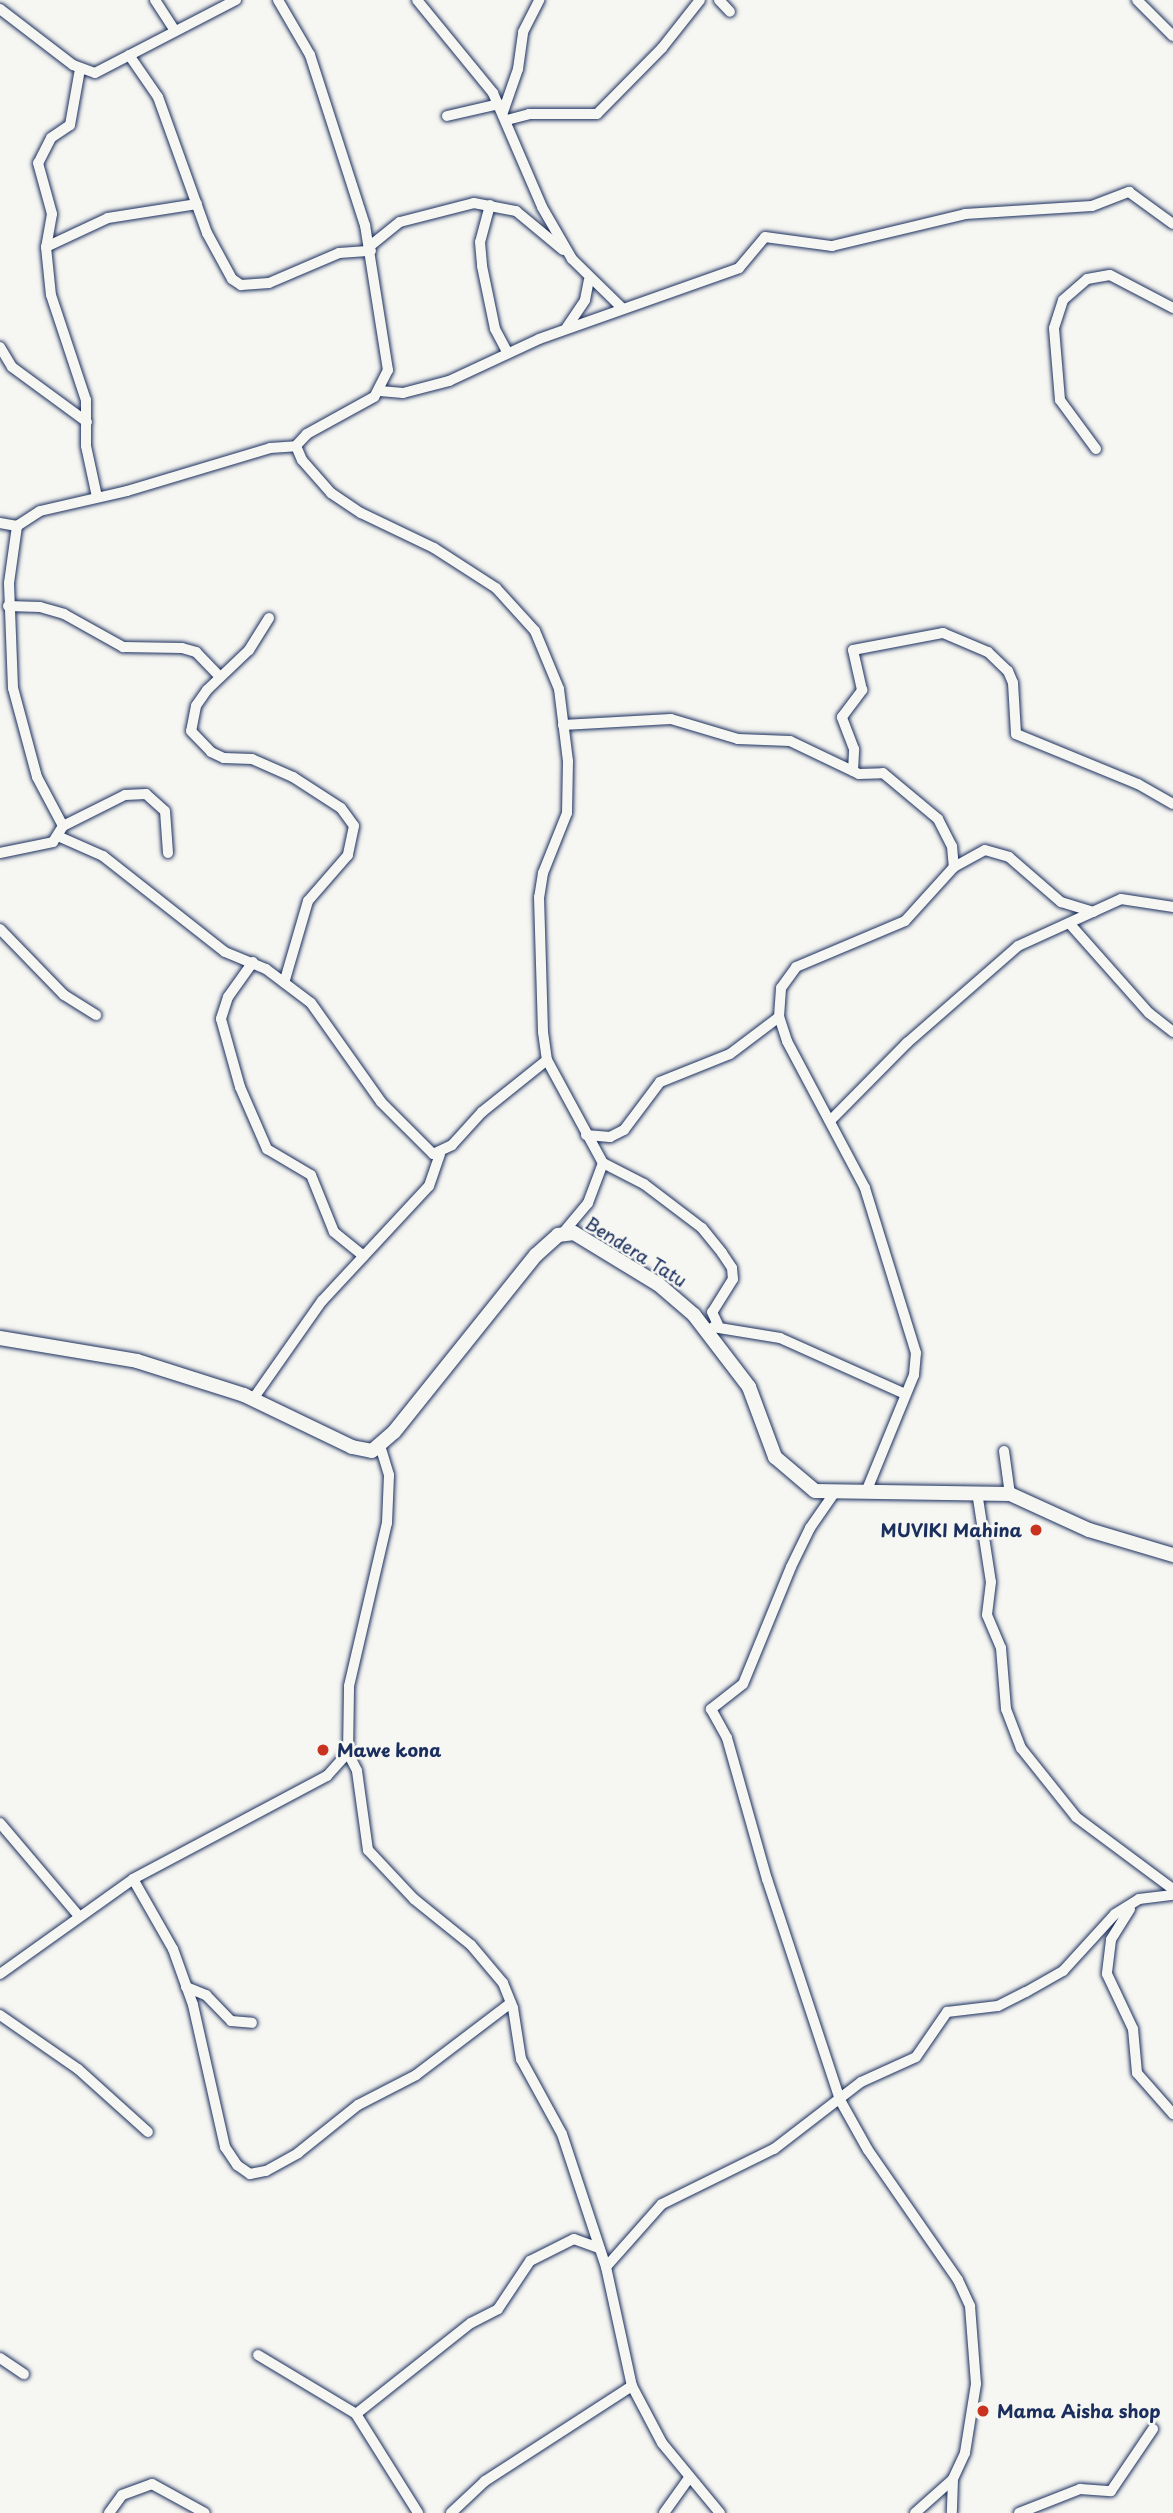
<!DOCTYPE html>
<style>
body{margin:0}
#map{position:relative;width:1173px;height:2513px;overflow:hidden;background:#f6f6f2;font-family:"Playpen Sans",sans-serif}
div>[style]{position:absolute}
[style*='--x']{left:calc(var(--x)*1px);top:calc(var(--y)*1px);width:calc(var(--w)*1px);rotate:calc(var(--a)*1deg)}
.roads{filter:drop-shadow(0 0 2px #1b2f5e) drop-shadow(0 0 2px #1b2f5e)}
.minor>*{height:10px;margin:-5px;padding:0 5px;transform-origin:5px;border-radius:5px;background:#f6f6f2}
.major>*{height:14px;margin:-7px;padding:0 7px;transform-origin:7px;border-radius:7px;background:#f6f6f2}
.dots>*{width:19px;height:19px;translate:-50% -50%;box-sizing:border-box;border:4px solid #f6f6f2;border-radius:50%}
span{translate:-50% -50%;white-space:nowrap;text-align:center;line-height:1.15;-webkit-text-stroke:5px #f6f6f2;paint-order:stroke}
.street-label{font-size:18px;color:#1b2f5e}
.poi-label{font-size:18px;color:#1b2f5e;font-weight:700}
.right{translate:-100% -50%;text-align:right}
.left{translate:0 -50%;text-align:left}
</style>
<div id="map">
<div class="roads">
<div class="minor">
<i style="--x:155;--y:0;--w:35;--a:57"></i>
<i style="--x:278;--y:0;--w:64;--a:59.8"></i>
<i style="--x:310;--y:55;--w:179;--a:72.1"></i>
<i style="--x:365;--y:225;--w:147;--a:81"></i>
<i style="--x:388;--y:370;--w:30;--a:117"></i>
<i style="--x:374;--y:397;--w:77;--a:151.1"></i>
<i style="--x:307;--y:434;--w:16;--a:133"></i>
<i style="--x:296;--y:446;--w:15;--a:67"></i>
<i style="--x:302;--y:460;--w:44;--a:48.7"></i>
<i style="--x:331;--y:493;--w:36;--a:34"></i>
<i style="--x:361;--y:513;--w:81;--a:25.6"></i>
<i style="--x:434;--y:548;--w:74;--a:32.8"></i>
<i style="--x:496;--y:588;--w:58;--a:47.8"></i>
<i style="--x:535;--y:631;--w:63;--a:67.5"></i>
<i style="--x:559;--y:689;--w:73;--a:82.9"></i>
<i style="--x:568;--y:761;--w:52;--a:91.1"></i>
<i style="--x:567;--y:813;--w:65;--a:111.8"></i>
<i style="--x:543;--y:873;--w:24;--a:99"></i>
<i style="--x:539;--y:897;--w:135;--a:88.3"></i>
<i style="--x:543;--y:1032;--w:28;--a:82"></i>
<i style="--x:547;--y:1060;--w:117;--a:61.5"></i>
<i style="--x:603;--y:1163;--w:43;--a:110.6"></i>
<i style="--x:588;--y:1203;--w:39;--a:130"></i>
<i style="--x:417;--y:0;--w:120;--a:50.7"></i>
<i style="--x:493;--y:93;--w:124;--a:66.7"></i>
<i style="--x:542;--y:207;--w:60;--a:60"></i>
<i style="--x:572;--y:259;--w:69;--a:44.4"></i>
<i style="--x:719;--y:0;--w:16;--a:47"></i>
<i style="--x:1137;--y:0;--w:51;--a:45"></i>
<i style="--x:0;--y:9;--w:92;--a:37.5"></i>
<i style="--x:73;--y:65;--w:23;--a:20"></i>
<i style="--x:95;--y:73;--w:159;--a:-27.4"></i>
<i style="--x:129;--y:55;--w:51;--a:55.4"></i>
<i style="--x:158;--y:97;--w:145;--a:70.2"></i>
<i style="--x:207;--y:233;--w:52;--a:61.5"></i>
<i style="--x:232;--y:279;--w:11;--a:34"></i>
<i style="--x:241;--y:285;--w:28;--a:-4"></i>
<i style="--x:269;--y:283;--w:76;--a:-23.2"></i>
<i style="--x:339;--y:253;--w:32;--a:-4"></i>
<i style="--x:80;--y:69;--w:57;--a:100.1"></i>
<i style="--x:70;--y:125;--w:23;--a:146"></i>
<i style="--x:51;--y:138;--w:28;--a:117"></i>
<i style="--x:38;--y:163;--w:53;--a:74.6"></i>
<i style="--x:52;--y:214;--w:34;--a:100"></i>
<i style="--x:46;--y:247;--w:48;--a:84.1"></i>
<i style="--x:51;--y:295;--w:111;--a:71.6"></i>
<i style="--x:86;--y:400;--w:46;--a:90"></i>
<i style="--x:86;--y:446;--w:52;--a:77.8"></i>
<i style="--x:503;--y:112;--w:46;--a:-70.8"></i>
<i style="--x:518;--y:69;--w:37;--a:-82"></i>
<i style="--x:523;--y:32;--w:36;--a:-63"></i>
<i style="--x:447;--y:116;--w:53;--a:-13"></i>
<i style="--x:507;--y:120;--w:23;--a:-15"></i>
<i style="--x:529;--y:114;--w:68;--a:0"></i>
<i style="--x:597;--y:114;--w:93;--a:-45.4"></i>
<i style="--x:662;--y:48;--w:61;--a:-51.6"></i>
<i style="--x:490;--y:205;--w:38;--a:105"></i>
<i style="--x:480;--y:242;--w:24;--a:85"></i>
<i style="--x:482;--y:266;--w:64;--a:78.3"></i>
<i style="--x:495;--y:329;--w:27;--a:62"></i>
<i style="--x:370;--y:246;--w:38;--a:-39"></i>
<i style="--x:400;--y:222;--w:76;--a:-14.4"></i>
<i style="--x:474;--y:203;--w:43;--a:10.8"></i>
<i style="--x:516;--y:211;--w:61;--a:39.7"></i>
<i style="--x:46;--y:247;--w:68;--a:-25.1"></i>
<i style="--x:108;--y:218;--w:90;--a:-8.9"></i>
<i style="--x:567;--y:327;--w:32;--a:-56"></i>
<i style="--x:585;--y:300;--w:20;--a:-79"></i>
<i style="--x:0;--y:347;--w:23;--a:59"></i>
<i style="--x:12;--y:367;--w:93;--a:36.3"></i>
<i style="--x:380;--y:391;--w:23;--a:5"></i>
<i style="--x:403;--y:393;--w:48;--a:-14.6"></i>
<i style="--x:449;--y:381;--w:99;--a:-25"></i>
<i style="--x:539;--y:339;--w:212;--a:-19.5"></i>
<i style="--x:739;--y:268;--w:40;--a:-50"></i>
<i style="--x:765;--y:237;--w:68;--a:7.7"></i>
<i style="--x:832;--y:246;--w:137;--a:-13.5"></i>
<i style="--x:965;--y:214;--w:127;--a:-3.6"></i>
<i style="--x:1092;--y:206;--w:40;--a:-21"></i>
<i style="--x:1129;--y:192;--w:54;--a:36"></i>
<i style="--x:1096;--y:449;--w:61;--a:-126.3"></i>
<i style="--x:1060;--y:400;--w:72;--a:-94.8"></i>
<i style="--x:1054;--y:328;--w:29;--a:-72"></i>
<i style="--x:1063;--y:300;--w:32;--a:-41"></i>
<i style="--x:1087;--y:279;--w:23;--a:-10"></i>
<i style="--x:1110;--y:275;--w:71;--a:27.6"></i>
<i style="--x:0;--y:523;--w:17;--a:10"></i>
<i style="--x:8;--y:606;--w:32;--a:2"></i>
<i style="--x:40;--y:607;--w:25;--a:16"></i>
<i style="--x:64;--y:614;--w:68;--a:29.2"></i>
<i style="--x:123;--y:647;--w:59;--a:1"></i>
<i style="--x:182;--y:648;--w:15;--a:16"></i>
<i style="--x:196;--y:652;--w:33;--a:46"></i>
<i style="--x:269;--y:618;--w:38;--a:122"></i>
<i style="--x:249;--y:650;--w:58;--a:136.4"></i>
<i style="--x:207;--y:690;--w:19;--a:125"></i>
<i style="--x:196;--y:706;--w:25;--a:101"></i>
<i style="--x:191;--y:731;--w:29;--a:46"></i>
<i style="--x:211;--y:752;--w:14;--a:25"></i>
<i style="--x:224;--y:758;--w:28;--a:2"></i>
<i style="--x:252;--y:759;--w:45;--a:23.7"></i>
<i style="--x:293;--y:777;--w:57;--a:32.9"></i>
<i style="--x:341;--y:808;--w:22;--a:54"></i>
<i style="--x:354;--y:826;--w:30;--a:102"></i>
<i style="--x:348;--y:855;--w:61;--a:131"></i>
<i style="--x:308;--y:901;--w:85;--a:106.3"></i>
<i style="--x:563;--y:725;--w:108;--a:-3.2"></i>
<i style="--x:671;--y:719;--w:70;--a:16.6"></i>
<i style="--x:738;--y:739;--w:52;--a:2.2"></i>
<i style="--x:790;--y:741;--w:76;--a:25.6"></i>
<i style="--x:859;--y:774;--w:24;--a:-2"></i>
<i style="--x:883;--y:773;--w:72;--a:39.9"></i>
<i style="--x:938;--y:819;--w:30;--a:63"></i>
<i style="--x:952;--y:846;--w:21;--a:85"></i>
<i style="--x:853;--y:771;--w:22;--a:-87"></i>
<i style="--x:854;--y:749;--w:34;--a:-111"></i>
<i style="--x:842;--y:717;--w:34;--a:-53"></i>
<i style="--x:862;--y:690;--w:41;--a:-102.7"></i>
<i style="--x:853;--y:650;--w:92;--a:-10.7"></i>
<i style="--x:943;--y:633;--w:49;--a:22.9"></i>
<i style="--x:988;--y:652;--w:28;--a:44"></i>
<i style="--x:1008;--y:671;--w:13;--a:67"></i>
<i style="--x:1013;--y:683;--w:51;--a:86.6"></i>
<i style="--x:1016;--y:734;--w:132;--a:22.3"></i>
<i style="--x:1138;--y:784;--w:40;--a:29.7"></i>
<i style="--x:63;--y:826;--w:69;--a:-26.6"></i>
<i style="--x:125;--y:795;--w:21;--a:-3"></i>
<i style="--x:146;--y:794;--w:25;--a:42"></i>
<i style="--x:165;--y:811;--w:42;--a:85.9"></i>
<i style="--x:60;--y:837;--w:47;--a:23.8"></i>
<i style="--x:103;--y:856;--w:155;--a:38.2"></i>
<i style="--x:225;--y:952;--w:44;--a:22.5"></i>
<i style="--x:266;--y:969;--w:56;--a:37.1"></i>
<i style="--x:311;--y:1003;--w:121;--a:54.7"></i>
<i style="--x:381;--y:1102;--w:74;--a:45"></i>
<i style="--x:433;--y:1154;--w:21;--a:-25"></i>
<i style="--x:452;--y:1145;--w:45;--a:-47.7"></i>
<i style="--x:482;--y:1112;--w:83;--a:-38.7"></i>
<i style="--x:0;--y:853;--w:54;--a:-11.7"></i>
<i style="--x:53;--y:842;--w:19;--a:-58"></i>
<i style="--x:63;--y:826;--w:55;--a:-118"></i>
<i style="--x:37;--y:777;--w:92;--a:-105.1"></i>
<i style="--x:13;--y:688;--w:105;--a:-92.2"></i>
<i style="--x:9;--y:583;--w:58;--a:-82"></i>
<i style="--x:17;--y:526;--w:27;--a:-33"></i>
<i style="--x:40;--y:511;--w:89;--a:-12.9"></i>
<i style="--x:127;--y:491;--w:149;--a:-16.7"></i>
<i style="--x:270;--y:448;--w:26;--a:-4"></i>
<i style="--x:1069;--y:923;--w:120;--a:48.4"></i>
<i style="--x:1149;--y:1013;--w:31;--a:38"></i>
<i style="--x:0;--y:929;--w:92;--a:45.9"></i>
<i style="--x:64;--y:995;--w:38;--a:32"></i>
<i style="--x:253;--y:962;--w:43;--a:125.5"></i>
<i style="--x:228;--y:997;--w:23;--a:108"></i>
<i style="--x:221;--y:1019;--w:71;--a:74.4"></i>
<i style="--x:240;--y:1087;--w:68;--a:66.5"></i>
<i style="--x:267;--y:1149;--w:51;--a:30.6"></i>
<i style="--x:311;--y:1175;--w:61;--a:68"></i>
<i style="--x:334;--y:1232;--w:38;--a:39"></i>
<i style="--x:830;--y:1121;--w:110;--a:-45.4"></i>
<i style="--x:907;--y:1043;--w:147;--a:-41.1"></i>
<i style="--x:1018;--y:946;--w:113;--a:-24.5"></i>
<i style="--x:1121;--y:899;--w:53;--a:8.7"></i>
<i style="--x:586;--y:1135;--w:24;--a:5"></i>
<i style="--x:610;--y:1137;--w:16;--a:-27"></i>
<i style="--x:624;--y:1130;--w:60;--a:-53.1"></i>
<i style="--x:660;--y:1082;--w:75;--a:-21.8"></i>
<i style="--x:730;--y:1054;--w:61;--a:-37.1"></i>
<i style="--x:603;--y:1163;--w:46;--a:27.1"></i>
<i style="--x:644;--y:1184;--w:73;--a:37.2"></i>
<i style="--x:702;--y:1228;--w:32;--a:51"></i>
<i style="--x:722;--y:1253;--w:18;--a:56"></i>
<i style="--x:732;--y:1268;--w:11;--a:85"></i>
<i style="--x:733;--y:1279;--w:39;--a:122"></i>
<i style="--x:712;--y:1312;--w:14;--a:65"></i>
<i style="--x:713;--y:1327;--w:68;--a:9.3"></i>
<i style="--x:780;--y:1338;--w:135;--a:24.1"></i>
<i style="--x:253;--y:1399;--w:120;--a:-54.9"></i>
<i style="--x:322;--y:1301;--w:157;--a:-47.1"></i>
<i style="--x:429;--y:1186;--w:34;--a:-71"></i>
<i style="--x:1004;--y:1451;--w:43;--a:82.1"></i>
<i style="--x:835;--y:1492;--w:44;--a:124.8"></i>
<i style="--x:810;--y:1528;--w:43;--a:116"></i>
<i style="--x:791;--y:1567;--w:126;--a:112.3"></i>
<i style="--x:743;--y:1684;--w:41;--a:142"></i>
<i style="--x:711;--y:1709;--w:33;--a:61"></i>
<i style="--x:727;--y:1738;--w:147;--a:74.2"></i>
<i style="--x:767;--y:1879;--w:233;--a:71.7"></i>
<i style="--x:840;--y:2100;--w:57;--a:60.8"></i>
<i style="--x:868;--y:2150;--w:158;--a:55.3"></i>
<i style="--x:958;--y:2280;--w:29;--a:65"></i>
<i style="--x:970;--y:2306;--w:78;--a:85.6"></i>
<i style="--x:976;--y:2384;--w:70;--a:99.1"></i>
<i style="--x:965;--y:2453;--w:29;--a:115"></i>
<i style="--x:953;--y:2479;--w:34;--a:92"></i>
<i style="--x:866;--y:1492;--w:126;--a:-67.7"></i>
<i style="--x:914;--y:1375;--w:22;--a:-85"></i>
<i style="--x:916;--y:1353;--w:173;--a:-107.2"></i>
<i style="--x:865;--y:1188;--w:166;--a:-118"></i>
<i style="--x:787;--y:1041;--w:25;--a:-108"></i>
<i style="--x:779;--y:1017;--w:29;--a:-86"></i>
<i style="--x:781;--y:988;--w:26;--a:-54"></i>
<i style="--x:796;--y:967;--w:118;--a:-22.9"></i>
<i style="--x:905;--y:921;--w:73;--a:-47.8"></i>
<i style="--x:954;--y:867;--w:35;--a:-29"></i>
<i style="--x:985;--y:850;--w:25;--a:16"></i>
<i style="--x:1009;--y:857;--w:69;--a:40.9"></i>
<i style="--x:1061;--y:902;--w:34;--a:17"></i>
<i style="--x:977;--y:1492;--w:91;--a:81.2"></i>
<i style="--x:991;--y:1582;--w:33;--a:97"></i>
<i style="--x:987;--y:1615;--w:36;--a:67"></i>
<i style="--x:1001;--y:1648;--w:61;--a:85.3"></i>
<i style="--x:1006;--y:1709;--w:42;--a:69"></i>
<i style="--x:1021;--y:1748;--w:88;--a:51.4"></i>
<i style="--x:1076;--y:1817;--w:121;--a:36.6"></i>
<i style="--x:348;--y:1753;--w:20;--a:63"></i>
<i style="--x:357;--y:1771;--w:80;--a:82.1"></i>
<i style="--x:368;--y:1850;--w:67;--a:46.8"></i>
<i style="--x:414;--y:1899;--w:73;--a:38.9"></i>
<i style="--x:471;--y:1945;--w:50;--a:49.9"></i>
<i style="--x:503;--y:1983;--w:27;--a:68"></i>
<i style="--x:513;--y:2008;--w:52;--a:81.1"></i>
<i style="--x:521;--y:2059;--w:85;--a:61.3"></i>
<i style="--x:562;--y:2134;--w:140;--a:71.7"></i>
<i style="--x:606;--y:2267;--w:122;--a:77.7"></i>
<i style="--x:632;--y:2386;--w:64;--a:62.2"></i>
<i style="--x:662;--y:2443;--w:91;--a:50.4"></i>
<i style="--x:0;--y:1823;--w:122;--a:49.7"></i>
<i style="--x:133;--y:1879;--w:81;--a:60.3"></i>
<i style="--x:173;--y:1949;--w:59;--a:70.3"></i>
<i style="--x:193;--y:2005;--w:146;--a:77.3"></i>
<i style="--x:225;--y:2147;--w:22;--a:56"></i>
<i style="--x:237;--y:2165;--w:16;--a:35"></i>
<i style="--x:250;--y:2174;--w:16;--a:-11"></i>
<i style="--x:266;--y:2171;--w:37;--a:-29"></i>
<i style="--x:298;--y:2153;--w:77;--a:-38.7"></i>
<i style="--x:358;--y:2105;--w:65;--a:-27.3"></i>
<i style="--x:416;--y:2075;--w:119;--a:-37.2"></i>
<i style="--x:1130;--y:1909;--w:36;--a:122"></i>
<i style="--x:1111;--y:1940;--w:34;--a:97"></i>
<i style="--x:1107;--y:1974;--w:61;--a:64.7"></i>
<i style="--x:1133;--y:2029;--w:44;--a:84.8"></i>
<i style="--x:1137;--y:2073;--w:55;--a:48.7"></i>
<i style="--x:0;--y:1974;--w:163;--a:-35.5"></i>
<i style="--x:133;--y:1879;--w:220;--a:-28"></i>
<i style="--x:327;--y:1776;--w:31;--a:-48"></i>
<i style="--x:348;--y:1753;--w:67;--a:-89.1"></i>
<i style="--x:349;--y:1686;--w:167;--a:-76.9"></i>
<i style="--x:387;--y:1523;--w:48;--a:-87.6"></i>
<i style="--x:389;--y:1475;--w:30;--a:-107"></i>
<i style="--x:186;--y:1987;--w:22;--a:22"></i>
<i style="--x:206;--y:1995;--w:36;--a:46"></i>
<i style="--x:231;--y:2021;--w:21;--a:5"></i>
<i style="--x:0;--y:2015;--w:95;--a:34.7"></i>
<i style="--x:78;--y:2069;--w:94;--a:42"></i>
<i style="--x:606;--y:2267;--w:84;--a:-48.4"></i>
<i style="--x:662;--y:2204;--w:125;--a:-26.2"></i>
<i style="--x:774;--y:2149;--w:110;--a:-37.6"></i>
<i style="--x:861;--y:2082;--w:60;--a:-24.4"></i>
<i style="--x:916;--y:2057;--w:55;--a:-55.4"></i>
<i style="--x:947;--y:2012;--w:51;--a:-6.7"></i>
<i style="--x:998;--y:2006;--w:31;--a:-27"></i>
<i style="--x:1026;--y:1992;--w:43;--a:-29.6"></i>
<i style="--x:1063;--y:1971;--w:77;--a:-47.6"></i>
<i style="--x:1115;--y:1914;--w:28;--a:-32"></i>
<i style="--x:1139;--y:1899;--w:34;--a:-7"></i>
<i style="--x:258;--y:2355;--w:114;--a:31"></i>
<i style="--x:356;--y:2414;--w:117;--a:57.9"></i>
<i style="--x:0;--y:2358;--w:29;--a:34"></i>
<i style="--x:356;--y:2414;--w:147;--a:-38.4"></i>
<i style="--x:471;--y:2323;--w:30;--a:-27"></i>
<i style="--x:498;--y:2309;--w:58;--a:-56.3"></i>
<i style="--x:530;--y:2261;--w:49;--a:-26.6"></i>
<i style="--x:574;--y:2239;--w:27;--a:20"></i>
<i style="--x:109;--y:2513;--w:22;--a:-54"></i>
<i style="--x:122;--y:2495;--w:32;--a:-20"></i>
<i style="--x:152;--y:2484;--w:60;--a:28.7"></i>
<i style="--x:451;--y:2513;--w:47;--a:-43.3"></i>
<i style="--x:485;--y:2481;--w:175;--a:-32.9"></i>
<i style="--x:664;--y:2513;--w:43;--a:-54.5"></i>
<i style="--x:915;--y:2513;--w:50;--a:-41.7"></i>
<i style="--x:1019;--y:2513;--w:66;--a:-21.5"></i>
<i style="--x:1080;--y:2489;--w:31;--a:4"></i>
<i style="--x:1111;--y:2491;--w:75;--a:-55.9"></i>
</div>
<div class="major">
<i style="--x:0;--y:1338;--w:139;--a:9.5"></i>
<i style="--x:137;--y:1361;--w:112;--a:17.6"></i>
<i style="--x:244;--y:1395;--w:120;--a:25.7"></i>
<i style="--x:352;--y:1447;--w:20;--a:11"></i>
<i style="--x:372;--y:1451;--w:29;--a:-41"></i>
<i style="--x:394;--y:1432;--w:227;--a:-51.3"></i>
<i style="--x:536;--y:1255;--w:30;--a:-42"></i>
<i style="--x:558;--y:1235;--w:16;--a:-7"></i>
<i style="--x:574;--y:1233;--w:98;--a:31.3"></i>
<i style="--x:658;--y:1284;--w:48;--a:40.7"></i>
<i style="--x:694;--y:1315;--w:91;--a:52.6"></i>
<i style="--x:749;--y:1387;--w:75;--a:69.6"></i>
<i style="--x:775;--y:1457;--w:52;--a:40.4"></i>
<i style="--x:815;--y:1491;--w:195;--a:0.9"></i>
<i style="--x:1010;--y:1494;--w:87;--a:24.5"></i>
<i style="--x:1089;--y:1530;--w:88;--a:16.6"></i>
</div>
</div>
<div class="dots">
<i style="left:1036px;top:1530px;background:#c8321e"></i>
<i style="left:323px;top:1750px;background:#c8321e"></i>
<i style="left:983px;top:2411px;background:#c8321e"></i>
</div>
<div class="street-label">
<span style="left:636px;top:1252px;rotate:32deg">Bendera Tatu</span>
</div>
<div class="poi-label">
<span class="right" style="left:1022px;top:1530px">MUVIKI Mahina</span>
<span class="left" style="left:337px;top:1750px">Mawe kona</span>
<span class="left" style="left:997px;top:2411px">Mama Aisha shop</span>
</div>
</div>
